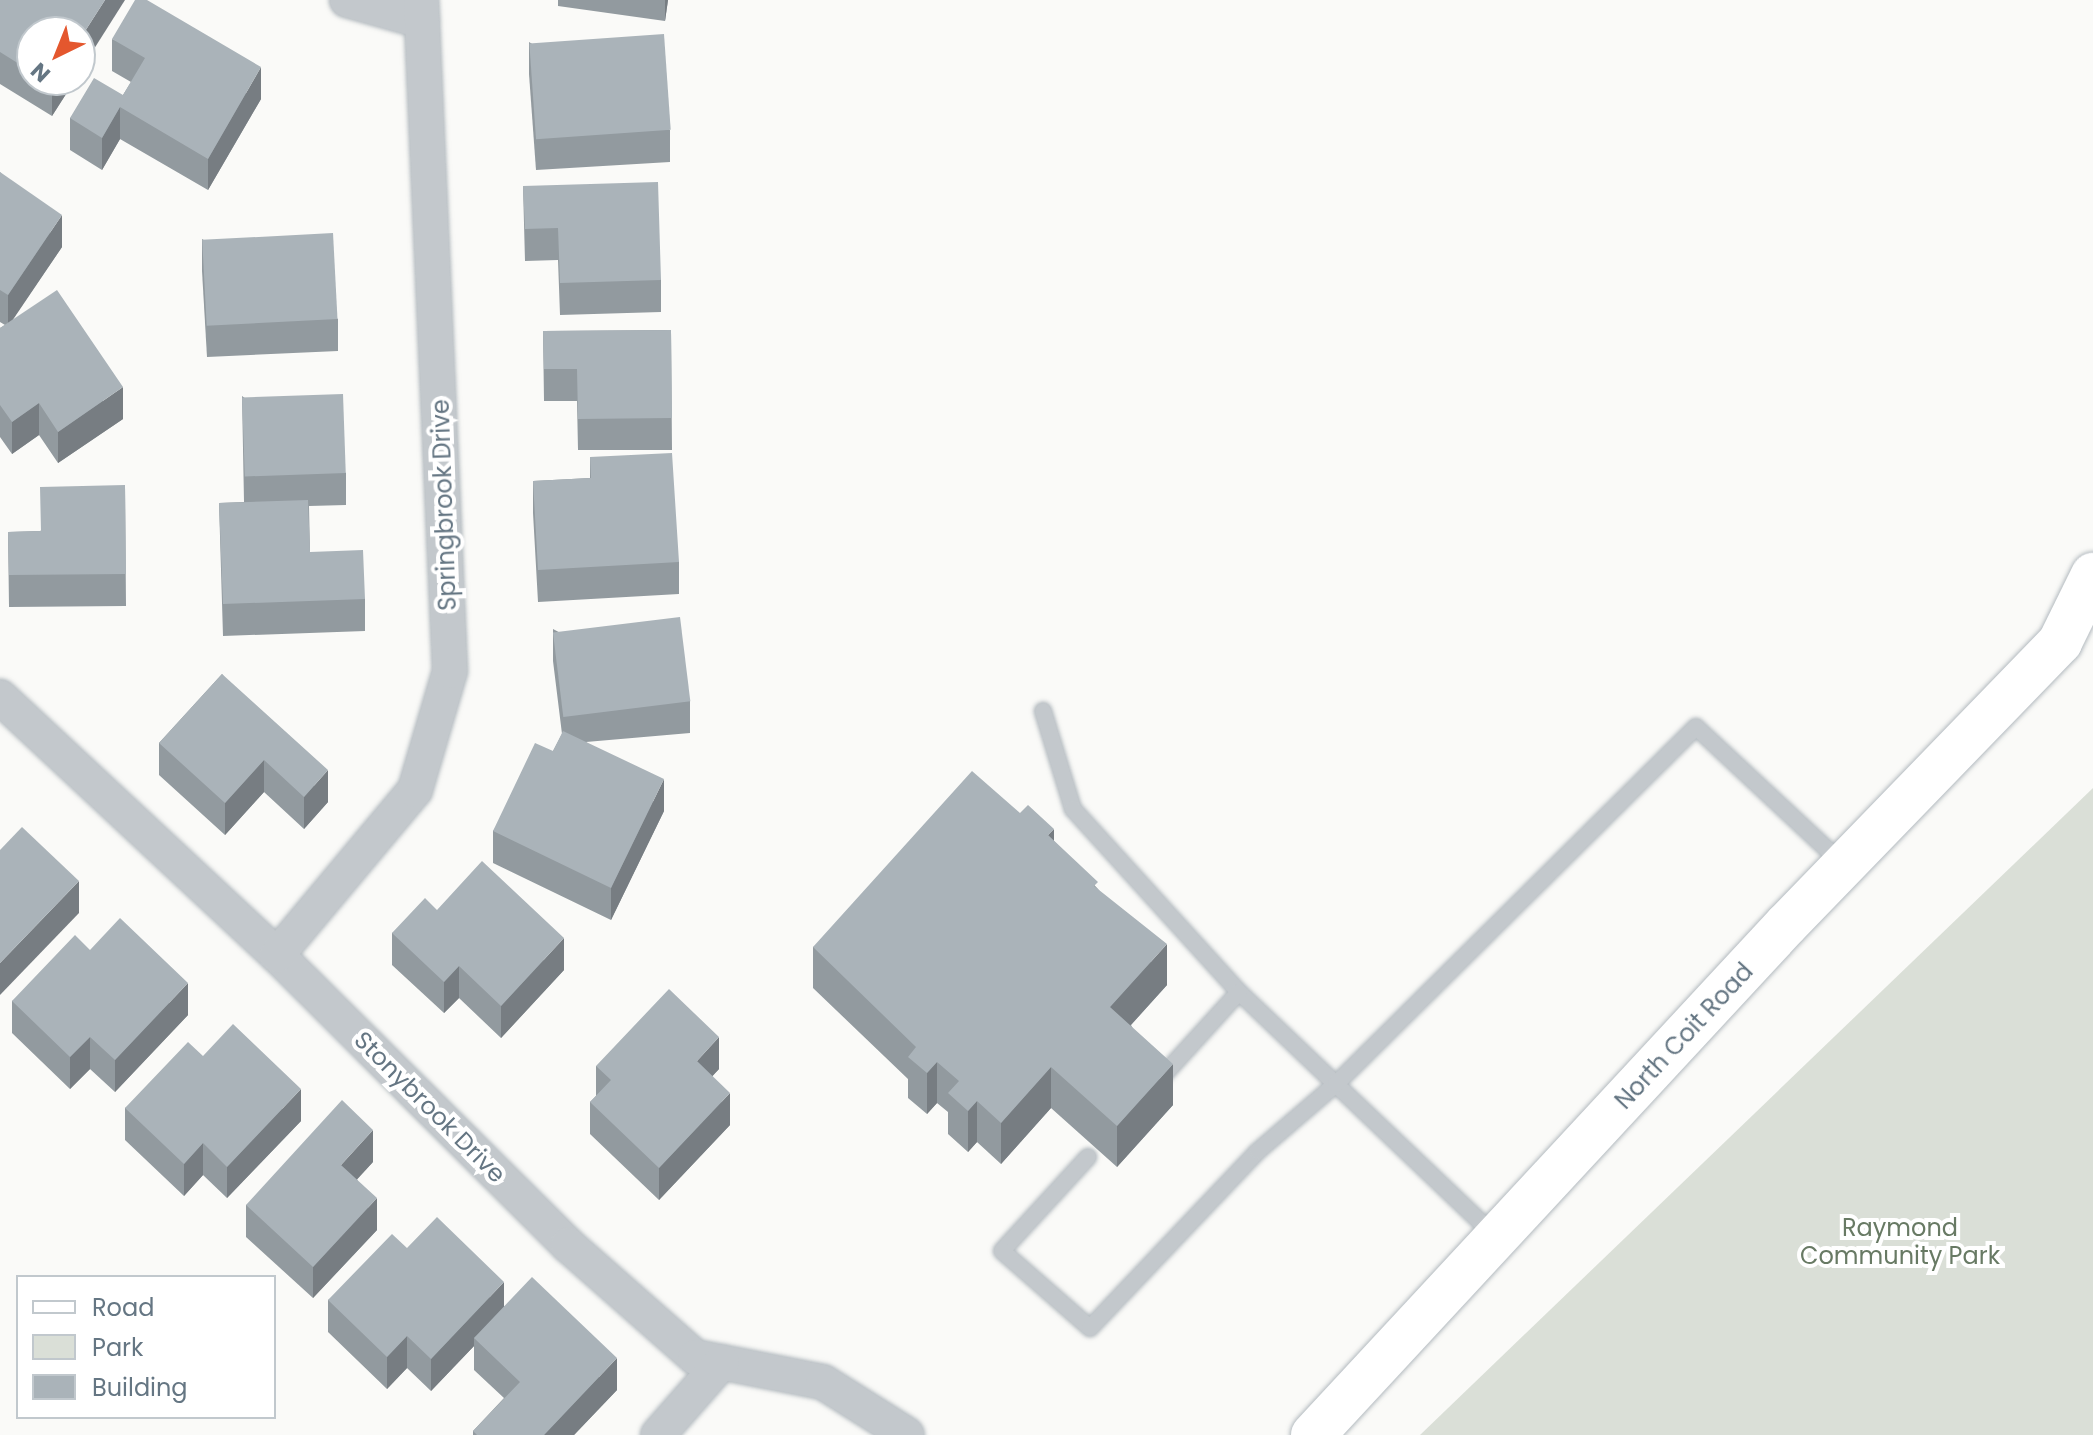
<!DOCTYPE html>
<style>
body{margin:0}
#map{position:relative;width:2093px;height:1435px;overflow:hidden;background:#fafaf8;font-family:Poppins,sans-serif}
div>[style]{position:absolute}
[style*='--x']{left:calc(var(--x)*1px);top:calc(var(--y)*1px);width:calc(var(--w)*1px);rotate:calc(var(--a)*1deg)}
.green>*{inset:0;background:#dadfd7}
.roads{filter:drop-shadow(0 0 2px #b3babf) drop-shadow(0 0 2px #b3babf)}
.lane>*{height:16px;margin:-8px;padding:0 8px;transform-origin:8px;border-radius:8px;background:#c3c8cc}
.street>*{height:34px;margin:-17px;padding:0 17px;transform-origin:17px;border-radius:17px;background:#c3c8cc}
.secondary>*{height:44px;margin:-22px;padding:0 22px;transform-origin:22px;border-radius:22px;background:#fff}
.wall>*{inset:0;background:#929a9f}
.shaded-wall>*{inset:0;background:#777d82}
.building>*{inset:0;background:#aab3b9;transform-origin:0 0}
span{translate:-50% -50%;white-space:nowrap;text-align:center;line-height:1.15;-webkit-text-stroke:8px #fff;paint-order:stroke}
.street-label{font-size:24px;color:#657683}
.park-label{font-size:24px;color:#687a64}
.legend{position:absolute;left:16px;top:1275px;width:260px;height:144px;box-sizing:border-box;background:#fff;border:2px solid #c1c8cd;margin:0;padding:10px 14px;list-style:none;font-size:24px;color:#657683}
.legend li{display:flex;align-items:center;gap:16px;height:40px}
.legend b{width:40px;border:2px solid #c1c8cd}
.north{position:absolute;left:16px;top:16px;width:80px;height:80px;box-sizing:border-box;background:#fff;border:2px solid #c1c8cd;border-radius:50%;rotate:223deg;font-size:22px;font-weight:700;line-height:32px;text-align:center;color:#657683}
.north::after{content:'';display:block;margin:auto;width:28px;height:36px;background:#e4572e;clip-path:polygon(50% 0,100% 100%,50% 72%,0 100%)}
</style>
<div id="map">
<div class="green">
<i style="clip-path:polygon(2093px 788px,2093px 1435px,1420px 1435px)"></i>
</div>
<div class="roads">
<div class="lane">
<i style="--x:1043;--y:711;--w:102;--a:73"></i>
<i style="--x:1073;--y:809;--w:247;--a:47.8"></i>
<i style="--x:1239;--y:992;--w:354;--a:43.6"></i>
<i style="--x:1159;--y:1080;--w:119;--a:-47.7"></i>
<i style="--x:1088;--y:1157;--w:127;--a:132.5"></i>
<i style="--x:1002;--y:1251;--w:117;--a:41.2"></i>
<i style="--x:1090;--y:1328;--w:244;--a:-46.5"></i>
<i style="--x:1258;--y:1151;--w:103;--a:-40.7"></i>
<i style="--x:1336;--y:1084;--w:507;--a:-44.76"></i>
<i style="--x:1696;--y:727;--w:201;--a:43"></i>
</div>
<div class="street">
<i style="--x:347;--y:0;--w:78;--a:15.6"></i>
<i style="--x:0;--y:697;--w:379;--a:43"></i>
<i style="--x:277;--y:955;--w:411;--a:44.9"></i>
<i style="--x:568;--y:1245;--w:169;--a:41.4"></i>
<i style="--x:695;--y:1357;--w:130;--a:11.1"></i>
<i style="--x:823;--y:1382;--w:99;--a:32.2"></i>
<i style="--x:277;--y:955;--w:215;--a:-50.1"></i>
<i style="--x:415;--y:790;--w:124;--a:-73.6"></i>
<i style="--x:450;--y:671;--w:672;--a:-92.47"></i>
<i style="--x:658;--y:1435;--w:97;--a:-48.8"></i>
</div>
<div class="secondary">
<i style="--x:1313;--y:1435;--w:696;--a:-47.16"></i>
<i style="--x:1786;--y:925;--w:394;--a:-45.9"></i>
<i style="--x:2060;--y:642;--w:75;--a:-63.8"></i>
</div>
</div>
<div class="wall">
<i style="clip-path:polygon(0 0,32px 32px,32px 80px,75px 80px,52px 116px,0 84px)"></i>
<i style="clip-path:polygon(558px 0,668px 0,665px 21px,558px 6px)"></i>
<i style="clip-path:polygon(112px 39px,261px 99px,208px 190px,120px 139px,102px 170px,70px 150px,70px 118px,123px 95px,131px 82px,112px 71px)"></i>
<i style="clip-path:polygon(529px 42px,670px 130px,670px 162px,536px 170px,529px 74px)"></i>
<i style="clip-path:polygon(0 172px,62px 247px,12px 320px,123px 419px,58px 463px,39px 435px,12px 454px,0 437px,0 328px,5px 325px,0 322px)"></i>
<i style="clip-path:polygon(523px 186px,661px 280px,661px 312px,560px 315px,558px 260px,525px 261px)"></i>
<i style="clip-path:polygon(202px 239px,338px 319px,338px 351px,207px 357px,202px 271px)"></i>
<i style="clip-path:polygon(671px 330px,672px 450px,578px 450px,577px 401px,544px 401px,543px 331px)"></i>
<i style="clip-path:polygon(242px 396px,346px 473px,346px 505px,309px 506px,310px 552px,365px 599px,365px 631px,223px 636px,219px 503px,244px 502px)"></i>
<i style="clip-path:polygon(590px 457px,679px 562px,679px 594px,538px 602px,533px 513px,533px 481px,590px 478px)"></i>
<i style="clip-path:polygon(125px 485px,126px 606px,9px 607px,8px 532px,40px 531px)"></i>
<i style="clip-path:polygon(553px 629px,690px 701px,690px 733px,586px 742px,664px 811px,611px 920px,493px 863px,493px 831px,553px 751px,562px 734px,553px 661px)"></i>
<i style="clip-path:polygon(222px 674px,328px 802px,304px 829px,264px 792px,225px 835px,159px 775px,159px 743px)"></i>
<i style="clip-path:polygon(1054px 841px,1098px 889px,1167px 985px,1131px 1025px,1173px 1105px,1117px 1167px,1051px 1108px,1001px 1164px,977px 1142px,968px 1152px,948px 1134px,948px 1112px,937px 1103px,927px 1114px,908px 1098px,908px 1079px,813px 988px,813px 947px)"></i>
<i style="clip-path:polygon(437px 910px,564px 970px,501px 1038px,459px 998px,444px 1013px,392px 965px,392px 933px)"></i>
<i style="clip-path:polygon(90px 950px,188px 1015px,115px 1092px,90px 1069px,70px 1089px,12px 1033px,12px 1001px)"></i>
<i style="clip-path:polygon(203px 1056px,301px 1121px,227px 1198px,203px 1175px,184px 1196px,125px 1140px,125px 1108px)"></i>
<i style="clip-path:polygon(596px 1066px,719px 1069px,712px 1076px,730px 1125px,659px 1200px,590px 1134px,590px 1102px,596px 1096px)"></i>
<i style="clip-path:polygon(373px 1162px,357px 1179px,377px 1230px,313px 1298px,246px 1237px,246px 1205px)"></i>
<i style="clip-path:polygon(407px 1248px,504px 1306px,617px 1390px,574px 1435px,473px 1435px,473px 1431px,504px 1398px,474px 1370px,474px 1346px,431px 1391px,407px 1368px,387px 1389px,328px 1332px,328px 1300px)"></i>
</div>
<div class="shaded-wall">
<i style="clip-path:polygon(105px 0,125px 0,80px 71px,80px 39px)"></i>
<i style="clip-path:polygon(665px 0,668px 0,665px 21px)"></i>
<i style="clip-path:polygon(261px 67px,261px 99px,208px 190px,208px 159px)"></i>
<i style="clip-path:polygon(55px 80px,75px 80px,52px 116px,52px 85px)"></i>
<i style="clip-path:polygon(120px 107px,120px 139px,102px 170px,102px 138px)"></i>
<i style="clip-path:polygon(62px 215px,62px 247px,8px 327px,8px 295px)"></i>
<i style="clip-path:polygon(123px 387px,123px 419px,58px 463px,58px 432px)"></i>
<i style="clip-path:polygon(39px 403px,39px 435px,12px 454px,12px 422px)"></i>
<i style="clip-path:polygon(264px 760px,264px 792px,225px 835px,225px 803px)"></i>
<i style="clip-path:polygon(328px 770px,328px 802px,304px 829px,304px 797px)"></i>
<i style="clip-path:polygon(664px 779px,664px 811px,611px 920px,611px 888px)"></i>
<i style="clip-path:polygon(1054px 829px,1054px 870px,1048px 835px)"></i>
<i style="clip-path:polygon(79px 881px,79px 913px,0 995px,0 963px)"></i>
<i style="clip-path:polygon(564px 938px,564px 970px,501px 1038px,501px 1006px)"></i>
<i style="clip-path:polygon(1167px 944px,1167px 985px,1110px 1048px,1110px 1007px)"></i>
<i style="clip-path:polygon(459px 966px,459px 998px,444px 1013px,444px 982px)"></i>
<i style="clip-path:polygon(188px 983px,188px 1015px,115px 1092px,115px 1060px)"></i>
<i style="clip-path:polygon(90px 1037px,90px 1069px,70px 1089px,70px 1057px)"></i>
<i style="clip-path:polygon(719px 1037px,719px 1069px,697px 1093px,697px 1061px)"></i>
<i style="clip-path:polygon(937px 1062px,937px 1103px,927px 1114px,927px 1073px)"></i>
<i style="clip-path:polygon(1173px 1064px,1173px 1105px,1117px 1167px,1117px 1126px)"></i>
<i style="clip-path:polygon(1051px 1067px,1051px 1108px,1001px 1164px,1001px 1123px)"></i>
<i style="clip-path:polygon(301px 1089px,301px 1121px,227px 1198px,227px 1167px)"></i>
<i style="clip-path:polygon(730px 1093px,730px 1125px,659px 1200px,659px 1168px)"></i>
<i style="clip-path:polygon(977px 1101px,977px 1142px,968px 1152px,968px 1111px)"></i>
<i style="clip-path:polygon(373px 1130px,373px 1162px,341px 1197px,341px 1165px)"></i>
<i style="clip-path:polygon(203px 1143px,203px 1175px,184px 1196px,184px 1164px)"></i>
<i style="clip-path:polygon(377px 1198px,377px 1230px,313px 1298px,313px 1267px)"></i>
<i style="clip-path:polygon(504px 1282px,504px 1314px,474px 1338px,474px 1346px,431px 1391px,431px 1359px)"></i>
<i style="clip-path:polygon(407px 1336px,407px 1368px,387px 1389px,387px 1357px)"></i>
<i style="clip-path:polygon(617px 1358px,617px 1390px,574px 1435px,544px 1435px)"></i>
</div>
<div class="building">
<i style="clip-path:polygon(0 0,105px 0,80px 39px,80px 32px,32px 32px,32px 72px,0 52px)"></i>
<i style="clip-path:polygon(135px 0,147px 0,261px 67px,208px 159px,120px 107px,102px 138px,70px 118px,94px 78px,123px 95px,145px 58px,112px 39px)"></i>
<i style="left:664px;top:34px;width:96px;height:135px;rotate:86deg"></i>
<i style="clip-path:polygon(45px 80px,55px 80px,52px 85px)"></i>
<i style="clip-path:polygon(0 172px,62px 215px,8px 295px,0 290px)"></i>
<i style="clip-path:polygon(658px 182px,661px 280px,560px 283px,558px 228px,525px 229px,523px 186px)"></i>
<i style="left:333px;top:233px;width:86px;height:131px;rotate:87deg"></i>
<i style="clip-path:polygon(57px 290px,123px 387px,58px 432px,39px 403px,12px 422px,0 405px,0 328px)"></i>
<i style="clip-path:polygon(671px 330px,672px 418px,578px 419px,577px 369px,544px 369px,543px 331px)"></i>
<i style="left:343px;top:394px;width:79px;height:101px;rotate:88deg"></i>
<i style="clip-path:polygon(672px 453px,679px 562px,538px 570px,533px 481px,591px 478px,590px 457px)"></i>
<i style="clip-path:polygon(125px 485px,126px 574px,9px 575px,8px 532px,41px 531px,40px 487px)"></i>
<i style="clip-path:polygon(308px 500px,310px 552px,363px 550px,365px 599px,223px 604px,219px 503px)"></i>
<i style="left:680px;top:617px;width:85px;height:128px;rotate:83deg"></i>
<i style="clip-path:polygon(222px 674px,328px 770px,304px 797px,264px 760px,225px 803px,159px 743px)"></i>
<i style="clip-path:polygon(563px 731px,664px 779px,611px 888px,493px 831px,535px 743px,553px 751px)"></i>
<i style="clip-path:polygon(972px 771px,1020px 813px,1028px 805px,1054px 829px,1048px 835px,1098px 882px,1094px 886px,1167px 944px,1110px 1007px,1173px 1064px,1117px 1126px,1051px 1067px,1001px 1123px,977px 1101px,968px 1111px,948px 1093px,959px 1081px,937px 1062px,927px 1073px,908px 1057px,916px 1047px,813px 947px)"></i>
<i style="clip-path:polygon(22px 827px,79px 881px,0 963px,0 850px)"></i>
<i style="clip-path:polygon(482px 861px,564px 938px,501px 1006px,459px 966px,444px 982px,392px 933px,425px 898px,437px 910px)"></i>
<i style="clip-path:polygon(120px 918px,188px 983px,115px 1060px,90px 1037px,70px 1057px,12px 1001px,75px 935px,90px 950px)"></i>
<i style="clip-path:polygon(669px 989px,719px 1037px,697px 1061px,730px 1093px,659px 1168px,590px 1102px,611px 1080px,596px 1066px)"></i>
<i style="clip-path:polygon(233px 1024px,301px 1089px,227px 1167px,203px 1143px,184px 1164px,125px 1108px,188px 1042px,203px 1056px)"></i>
<i style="clip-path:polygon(342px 1100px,373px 1130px,341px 1165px,377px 1198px,313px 1267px,246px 1205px)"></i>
<i style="clip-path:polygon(437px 1217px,504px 1282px,431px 1359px,407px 1336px,387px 1357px,328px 1300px,392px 1234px,407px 1248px)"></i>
<i style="clip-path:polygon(532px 1277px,617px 1358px,544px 1435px,477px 1435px,473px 1431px,520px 1382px,474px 1338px)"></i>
</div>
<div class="street-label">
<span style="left:444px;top:505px;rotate:-92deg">Springbrook Drive</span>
<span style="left:1684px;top:1036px;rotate:-47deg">North Coit Road</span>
<span style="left:430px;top:1107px;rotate:45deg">Stonybrook Drive</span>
</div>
<div class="park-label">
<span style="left:1900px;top:1242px">Raymond<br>Community Park</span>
</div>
<ul class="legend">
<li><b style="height:10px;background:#fff"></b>Road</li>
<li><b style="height:22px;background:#dadfd7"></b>Park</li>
<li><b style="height:22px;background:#aab3b9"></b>Building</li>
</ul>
<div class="north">N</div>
</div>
